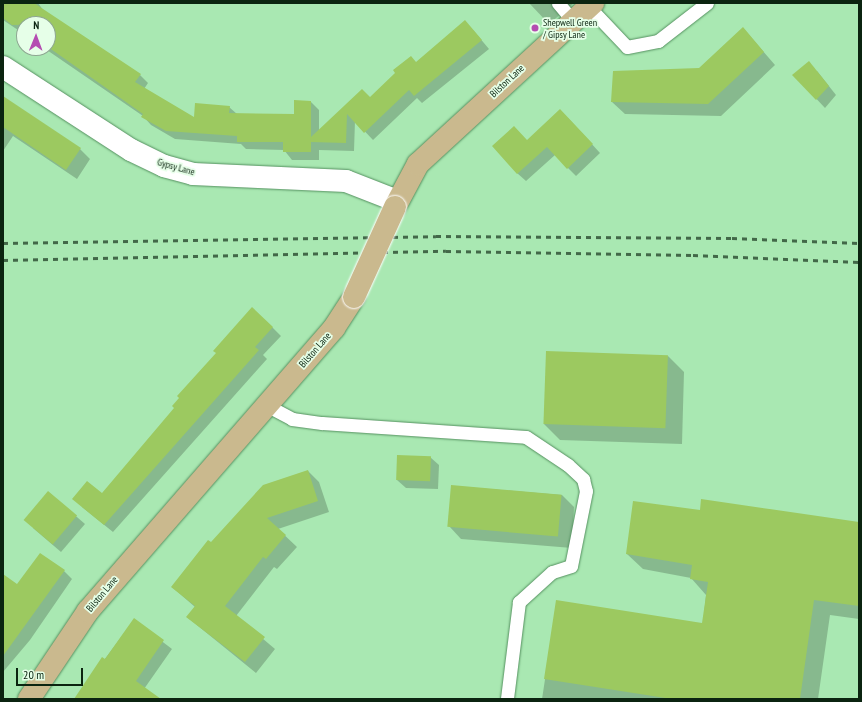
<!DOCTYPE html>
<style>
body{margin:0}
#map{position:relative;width:862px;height:702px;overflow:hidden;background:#a9e8b2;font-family:"PT Sans Narrow",sans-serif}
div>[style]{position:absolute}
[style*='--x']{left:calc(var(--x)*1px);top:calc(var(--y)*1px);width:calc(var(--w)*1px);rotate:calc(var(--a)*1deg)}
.shadow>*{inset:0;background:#0003}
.building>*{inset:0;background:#9cc960;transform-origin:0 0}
.roads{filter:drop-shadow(0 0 1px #559160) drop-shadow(0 0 1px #559160)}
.service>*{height:13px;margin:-6.5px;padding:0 6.5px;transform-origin:6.5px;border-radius:6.5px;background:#fff}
.minor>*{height:22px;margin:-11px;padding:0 11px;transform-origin:11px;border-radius:11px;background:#fff}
.primary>*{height:22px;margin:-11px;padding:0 11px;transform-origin:11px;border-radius:11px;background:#cab98e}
.rail>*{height:3px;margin-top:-1.5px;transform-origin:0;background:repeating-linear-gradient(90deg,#426848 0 5px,transparent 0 10px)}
.bridges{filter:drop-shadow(0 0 1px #fff) drop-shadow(0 0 1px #fff)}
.primary-bridge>*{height:22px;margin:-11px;padding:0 11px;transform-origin:11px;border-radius:11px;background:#cab98e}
.dots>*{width:11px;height:11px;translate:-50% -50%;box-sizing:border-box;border:2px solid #e6ffe8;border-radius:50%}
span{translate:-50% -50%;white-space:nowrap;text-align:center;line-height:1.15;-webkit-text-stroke:3.5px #e6ffe8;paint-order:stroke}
.poi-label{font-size:10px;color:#0b2410}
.left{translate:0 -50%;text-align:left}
.street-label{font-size:10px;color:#0b2410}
.frame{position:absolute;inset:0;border:4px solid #0b2410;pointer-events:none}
.north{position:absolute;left:16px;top:16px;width:40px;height:40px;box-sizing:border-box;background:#e6ffe8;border:1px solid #8ea792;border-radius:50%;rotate:1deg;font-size:11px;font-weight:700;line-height:16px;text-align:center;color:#0b2410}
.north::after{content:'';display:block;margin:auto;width:14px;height:18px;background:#b44db1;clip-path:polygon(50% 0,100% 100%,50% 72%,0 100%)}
.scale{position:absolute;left:16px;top:668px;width:67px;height:18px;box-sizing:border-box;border:2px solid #0b2410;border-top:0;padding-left:5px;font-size:12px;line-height:14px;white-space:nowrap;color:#0b2410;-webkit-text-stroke:3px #e6ffe8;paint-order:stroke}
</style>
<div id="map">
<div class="shadow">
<i style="clip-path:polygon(3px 3px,38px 3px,43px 10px,140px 75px,148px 83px,144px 89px,195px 119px,229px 107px,237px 114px,295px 115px,311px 102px,319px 110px,319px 131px,370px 98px,417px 63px,473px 30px,489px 49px,422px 103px,417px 98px,373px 140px,355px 121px,354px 151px,319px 150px,319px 160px,292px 160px,284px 150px,246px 149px,241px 144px,175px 139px,151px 125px,143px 116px,44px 48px,48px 48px,48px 24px,24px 24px,24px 34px,3px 20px)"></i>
<i style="clip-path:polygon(529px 3px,574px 3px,549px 24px)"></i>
<i style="clip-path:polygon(743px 28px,775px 65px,721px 116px,625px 114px,612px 102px,699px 69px)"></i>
<i style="clip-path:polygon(817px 71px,836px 95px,825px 108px,794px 75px)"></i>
<i style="clip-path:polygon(3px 98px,80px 149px,90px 159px,77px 179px,13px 136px,3px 151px)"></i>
<i style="clip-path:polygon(568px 118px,600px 153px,576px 176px,555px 155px,526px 181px,517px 173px)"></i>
<i style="clip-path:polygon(272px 327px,281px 336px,263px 355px,267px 359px,113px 532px,82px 507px,102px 494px)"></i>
<i style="clip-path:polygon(668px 356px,684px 372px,682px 444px,560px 440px,544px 424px)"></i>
<i style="clip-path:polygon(430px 457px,439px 465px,438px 489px,406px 488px,397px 480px)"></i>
<i style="clip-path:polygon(308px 471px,319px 482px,329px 512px,278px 529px,297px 547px,277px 569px,274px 567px,236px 616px,275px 649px,256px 673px,187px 617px,195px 607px,172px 587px,211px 544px)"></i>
<i style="clip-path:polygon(452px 486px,562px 495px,574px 507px,572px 548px,461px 539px,449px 526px)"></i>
<i style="clip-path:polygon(48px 492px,85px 524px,61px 552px,33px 528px)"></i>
<i style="clip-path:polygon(701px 511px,859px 523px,859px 619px,830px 615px,818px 699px,542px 699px,557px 601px,703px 624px,706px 595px,691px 578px,643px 569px,627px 554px)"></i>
<i style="clip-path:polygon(64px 571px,72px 579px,30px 640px,3px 672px,3px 584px,18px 586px)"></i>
<i style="clip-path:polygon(134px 620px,172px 649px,144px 689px,157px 699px,75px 699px)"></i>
</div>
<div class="building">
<i style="clip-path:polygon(3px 3px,34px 3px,141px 74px,135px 82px,194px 117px,195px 103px,230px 106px,229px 113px,294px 114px,294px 100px,311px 101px,311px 137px,362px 89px,370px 97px,395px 73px,393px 70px,411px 56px,416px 62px,465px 20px,482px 40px,414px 96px,409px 90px,364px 133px,347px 114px,346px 143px,311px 142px,311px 152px,283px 152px,283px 142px,237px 142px,237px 136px,166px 131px,141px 117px,143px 114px,48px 47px,48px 24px,12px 25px,3px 18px)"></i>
<i style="clip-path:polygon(743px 27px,764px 52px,708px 104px,611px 102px,613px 71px,699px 68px)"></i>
<i style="clip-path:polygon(809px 61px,829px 86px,816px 100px,792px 75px)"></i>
<i style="clip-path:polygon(3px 96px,81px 148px,66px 170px,3px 127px)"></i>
<i style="clip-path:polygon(560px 109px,593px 144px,567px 169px,547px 147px,517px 174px,492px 146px,514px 126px,527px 140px)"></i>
<i style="clip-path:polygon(252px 307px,273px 327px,255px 347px,259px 350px,104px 525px,72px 499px,87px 481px,102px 493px,174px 408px,172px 406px,179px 398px,177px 396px,216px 353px,213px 351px)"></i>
<i style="left:546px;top:351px;width:122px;height:73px;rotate:2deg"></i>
<i style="left:397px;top:455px;width:34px;height:25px;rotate:2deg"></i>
<i style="clip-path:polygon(308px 470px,318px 501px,267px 518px,286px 535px,266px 559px,263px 557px,225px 606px,265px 637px,245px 662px,186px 617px,195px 606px,171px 587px,208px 540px,211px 542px,263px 485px)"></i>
<i style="left:451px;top:485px;width:111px;height:42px;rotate:5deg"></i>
<i style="left:48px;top:491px;width:38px;height:38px;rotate:40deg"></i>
<i style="clip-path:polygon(701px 499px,859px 522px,859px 606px,814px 600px,800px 699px,672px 699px,544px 679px,556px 600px,702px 623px,708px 582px,690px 579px,692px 565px,626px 554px,633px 501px,700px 510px)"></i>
<i style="clip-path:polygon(40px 553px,65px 570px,3px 656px,3px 574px,17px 584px)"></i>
<i style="clip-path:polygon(134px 618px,164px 640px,136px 681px,161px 699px,74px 699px,102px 657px,105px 659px)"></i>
</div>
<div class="roads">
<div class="service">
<i style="--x:558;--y:3;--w:23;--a:50"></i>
<i style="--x:589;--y:7;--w:55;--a:46.5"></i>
<i style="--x:627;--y:47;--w:32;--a:-11"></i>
<i style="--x:658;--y:41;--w:62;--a:-37.8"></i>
<i style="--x:266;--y:405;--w:30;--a:28"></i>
<i style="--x:292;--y:419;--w:30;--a:8"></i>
<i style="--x:322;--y:423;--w:204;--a:3.9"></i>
<i style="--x:526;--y:437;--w:50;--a:33.7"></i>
<i style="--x:568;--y:465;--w:21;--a:43"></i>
<i style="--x:583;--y:479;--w:12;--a:76"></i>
<i style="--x:586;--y:491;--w:76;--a:101.3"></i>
<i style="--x:571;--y:566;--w:20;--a:162"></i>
<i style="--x:552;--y:572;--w:45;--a:137.7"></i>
<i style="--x:519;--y:602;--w:98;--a:97.1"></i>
</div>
<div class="minor">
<i style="--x:3;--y:67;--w:153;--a:33"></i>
<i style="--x:131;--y:150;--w:37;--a:26"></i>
<i style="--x:164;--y:166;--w:30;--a:15"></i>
<i style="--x:193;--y:174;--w:153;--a:2.6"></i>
<i style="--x:346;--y:181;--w:55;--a:21.4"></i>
</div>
<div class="primary">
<i style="--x:395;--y:207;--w:49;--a:-61.9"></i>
<i style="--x:418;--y:164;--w:238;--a:-42.6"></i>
<i style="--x:29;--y:699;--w:106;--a:-56.2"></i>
<i style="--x:88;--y:611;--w:375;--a:-49"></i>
<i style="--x:334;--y:328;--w:37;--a:-57"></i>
</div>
</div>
<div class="rail">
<i style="--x:3;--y:243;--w:433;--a:-0.9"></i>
<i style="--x:436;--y:236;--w:296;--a:0.4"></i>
<i style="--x:732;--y:238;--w:127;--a:2.3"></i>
<i style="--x:3;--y:260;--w:443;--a:-1.2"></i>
<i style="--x:446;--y:251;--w:247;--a:0.9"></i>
<i style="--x:693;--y:255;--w:166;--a:2.4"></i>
</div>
<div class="bridges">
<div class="primary-bridge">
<i style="--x:354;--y:297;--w:99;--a:-65.5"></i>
</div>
</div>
<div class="dots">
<i style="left:535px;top:28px;background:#b44db1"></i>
</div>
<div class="poi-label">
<span class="left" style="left:543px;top:28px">Shepwell Green<br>/ Gipsy Lane</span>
</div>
<div class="street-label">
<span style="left:507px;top:81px;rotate:-43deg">Bilston Lane</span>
<span style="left:176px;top:167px;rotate:16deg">Gypsy Lane</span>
<span style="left:315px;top:350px;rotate:-49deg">Bilston Lane</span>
<span style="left:102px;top:594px;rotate:-50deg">Bilston Lane</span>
</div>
<div class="frame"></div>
<div class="north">N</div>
<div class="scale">20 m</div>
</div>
